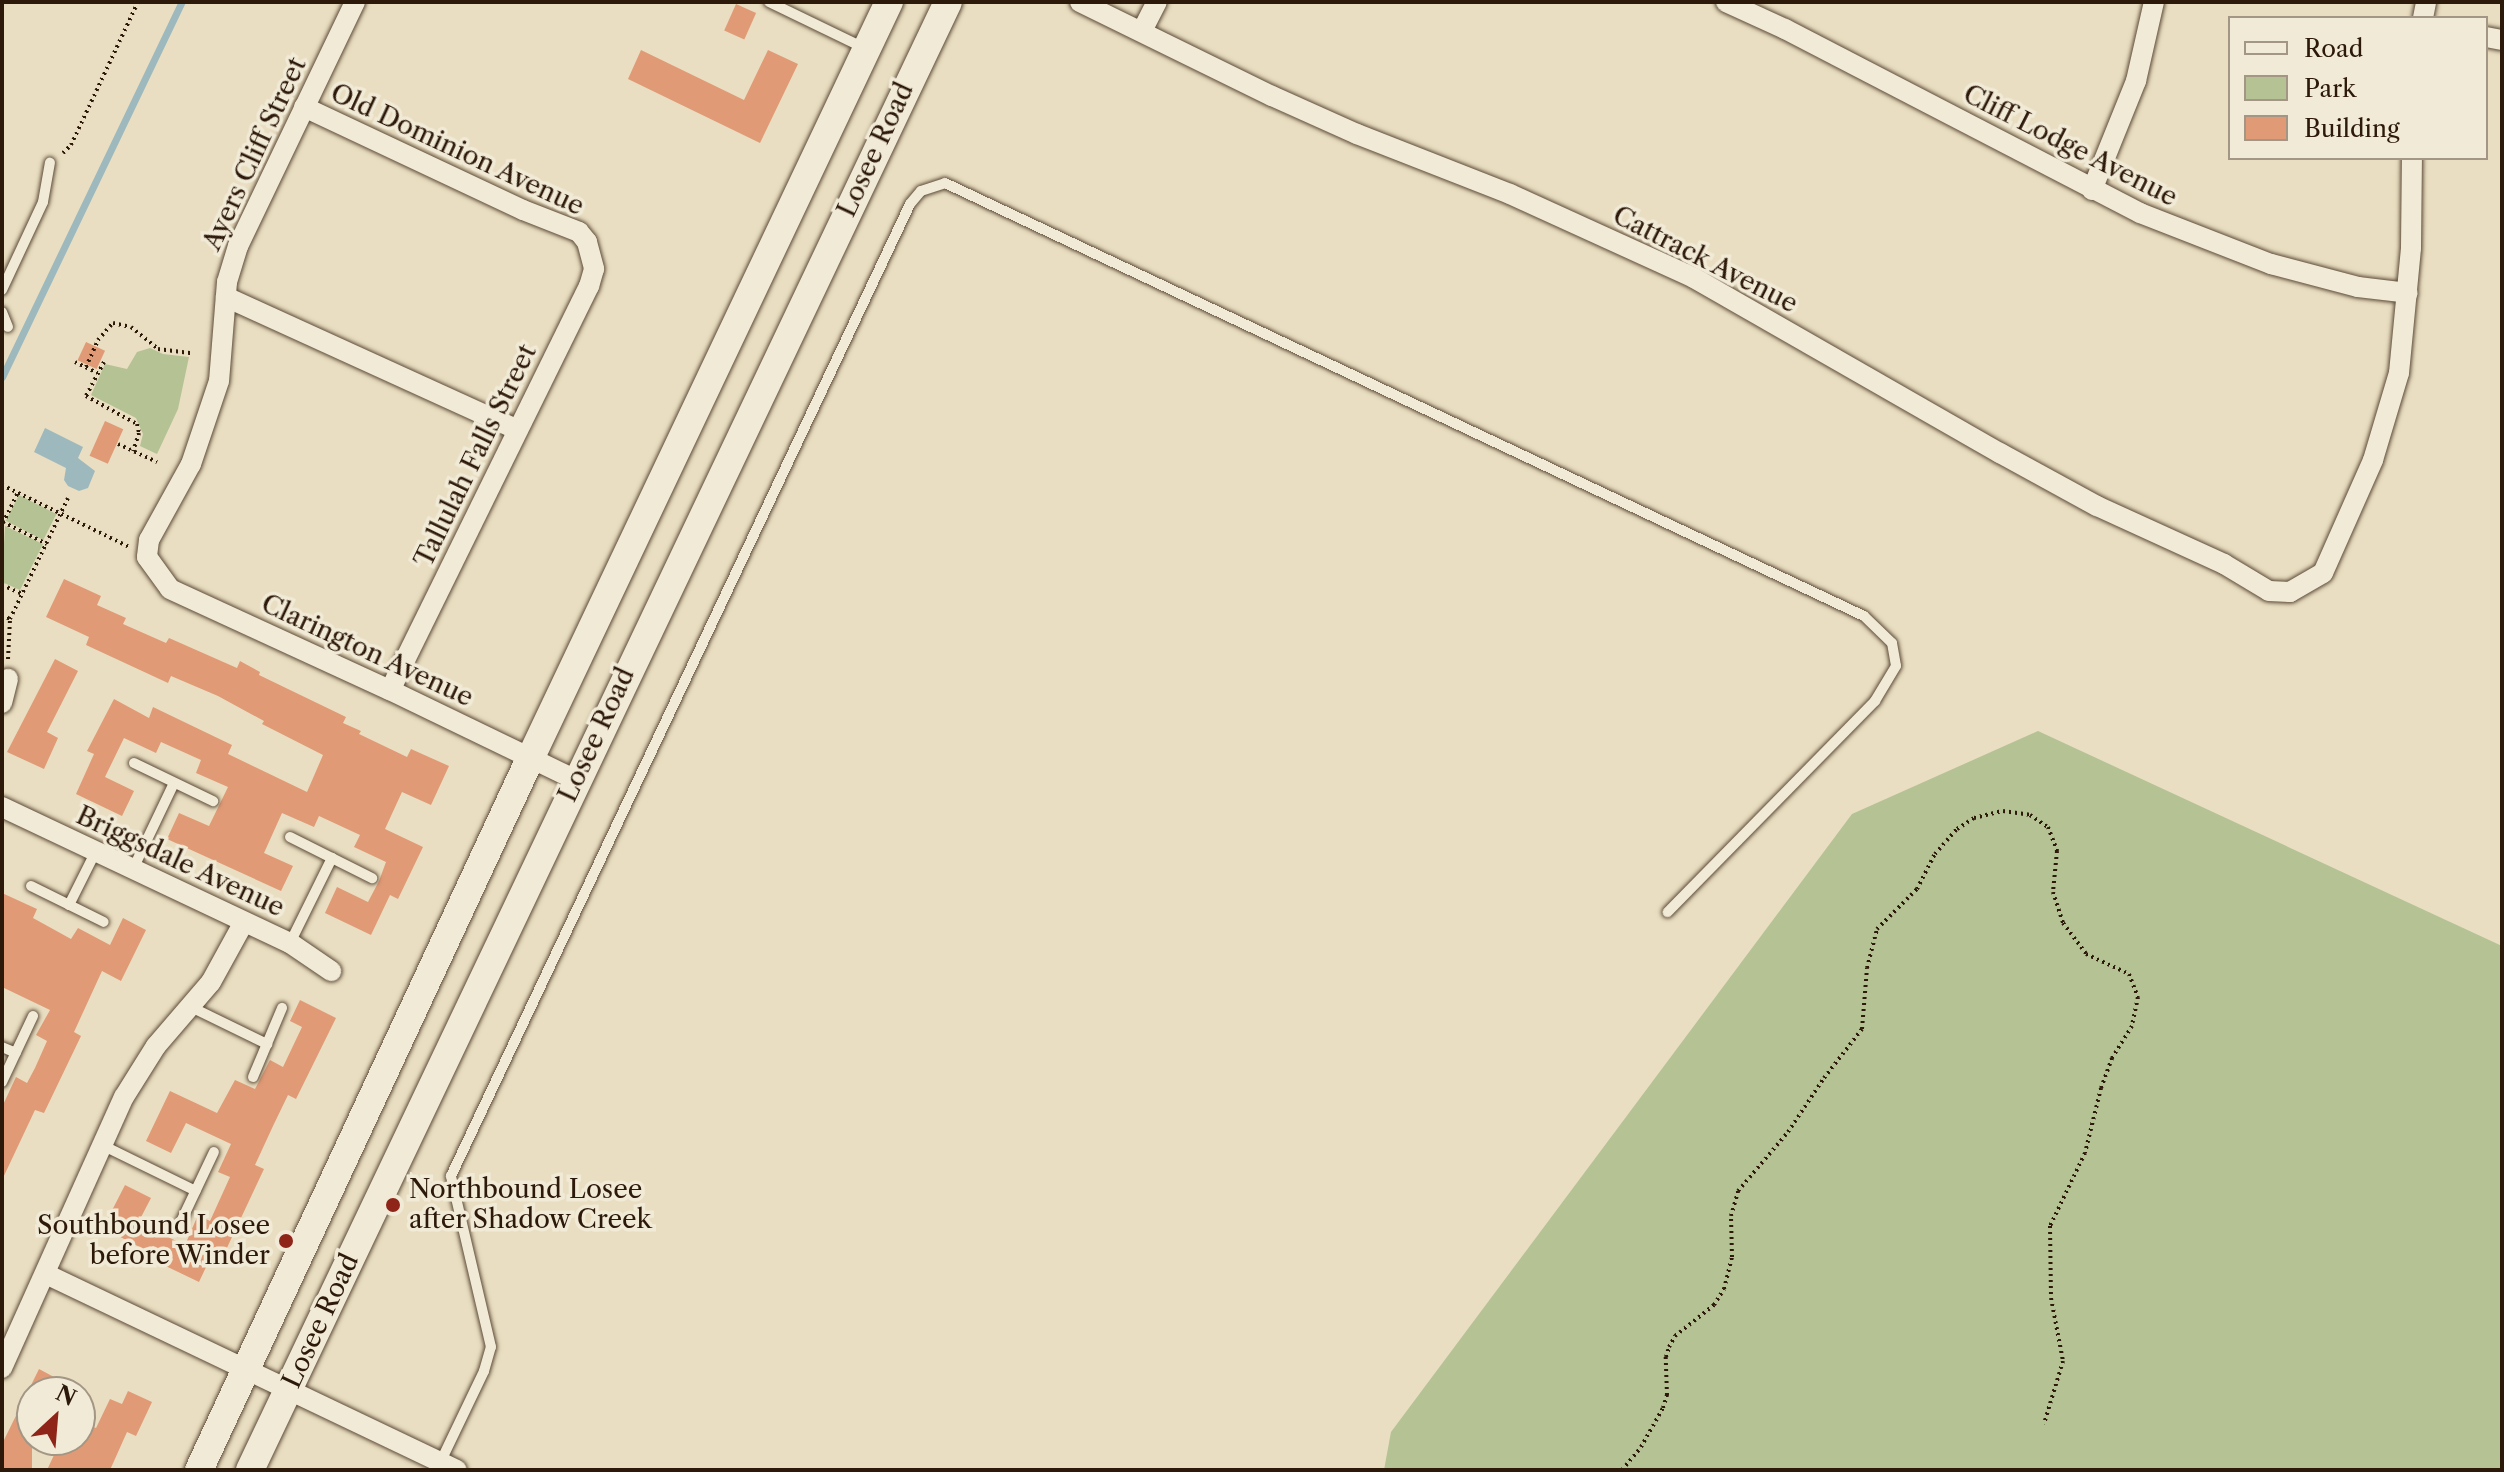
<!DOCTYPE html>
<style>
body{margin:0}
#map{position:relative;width:2504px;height:1472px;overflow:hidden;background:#e9dec1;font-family:"Libre Caslon Text",serif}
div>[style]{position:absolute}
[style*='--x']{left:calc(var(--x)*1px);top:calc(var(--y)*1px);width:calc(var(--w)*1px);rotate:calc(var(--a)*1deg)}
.green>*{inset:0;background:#b4c294;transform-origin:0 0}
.water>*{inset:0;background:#9db9be}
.stream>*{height:7px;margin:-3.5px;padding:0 3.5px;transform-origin:3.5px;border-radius:3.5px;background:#9db9be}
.building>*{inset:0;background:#e19a76;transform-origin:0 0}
.path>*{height:4px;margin-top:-2px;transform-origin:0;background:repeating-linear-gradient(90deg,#2d1909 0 2px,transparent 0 6px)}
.roads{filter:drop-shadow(0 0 2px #5c4a37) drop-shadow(0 0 2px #5c4a37)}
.lane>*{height:10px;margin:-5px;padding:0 5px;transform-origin:5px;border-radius:5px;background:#f1ead7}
.street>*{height:20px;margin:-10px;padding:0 10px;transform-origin:10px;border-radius:10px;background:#f1ead7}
.secondary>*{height:28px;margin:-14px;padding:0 14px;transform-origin:14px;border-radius:14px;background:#f1ead7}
.dots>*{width:22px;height:22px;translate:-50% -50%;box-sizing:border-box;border:4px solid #f1ead7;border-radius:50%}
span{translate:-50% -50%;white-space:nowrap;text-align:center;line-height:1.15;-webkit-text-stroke:7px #f1ead7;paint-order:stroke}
.street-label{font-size:26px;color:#2d1909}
.poi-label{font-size:26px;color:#2d1909}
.left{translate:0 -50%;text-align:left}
.right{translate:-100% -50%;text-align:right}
.frame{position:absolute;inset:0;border:4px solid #2d1909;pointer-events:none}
.legend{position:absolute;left:2228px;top:16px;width:260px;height:144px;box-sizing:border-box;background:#f1ead7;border:2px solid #a39685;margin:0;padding:10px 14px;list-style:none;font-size:24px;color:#2d1909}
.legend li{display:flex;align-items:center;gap:16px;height:40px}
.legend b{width:40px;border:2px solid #a39685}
.north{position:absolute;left:16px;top:1376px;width:80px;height:80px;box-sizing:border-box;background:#f1ead7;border:2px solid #a39685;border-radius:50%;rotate:26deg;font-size:22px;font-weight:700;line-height:32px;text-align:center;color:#2d1909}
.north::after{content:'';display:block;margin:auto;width:28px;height:36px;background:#8f2418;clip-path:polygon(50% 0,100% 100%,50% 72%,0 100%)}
</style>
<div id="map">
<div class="green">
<i style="clip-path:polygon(150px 348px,163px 354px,189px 357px,178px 409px,157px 454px,140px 446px,143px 434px,136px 418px,91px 395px,105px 364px,127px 369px,137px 352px)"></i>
<i style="left:19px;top:495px;width:42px;height:29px;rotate:27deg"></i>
<i style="clip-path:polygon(5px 526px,43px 544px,20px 590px,2px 582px)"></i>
<i style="clip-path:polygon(2038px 731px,2502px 946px,2502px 1470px,1384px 1470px,1391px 1432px,1852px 814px)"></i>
</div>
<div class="water">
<i style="clip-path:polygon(45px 428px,83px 447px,78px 458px,95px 471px,88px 488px,79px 491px,68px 486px,64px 480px,66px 468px,34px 452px)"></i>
</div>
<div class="stream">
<i style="--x:2;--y:377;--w:416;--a:-64.4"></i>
</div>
<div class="building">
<i style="left:736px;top:4px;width:22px;height:29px;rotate:24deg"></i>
<i style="clip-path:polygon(641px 50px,744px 100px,768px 50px,798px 64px,760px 143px,628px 79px)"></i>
<i style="left:86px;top:342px;width:21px;height:20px;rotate:25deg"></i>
<i style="left:105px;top:421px;width:20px;height:38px;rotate:24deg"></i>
<i style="clip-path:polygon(64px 579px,101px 596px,97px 605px,126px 618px,123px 624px,166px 643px,169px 638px,237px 668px,240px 661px,260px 672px,259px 675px,346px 717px,343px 723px,361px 731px,359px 734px,407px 757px,411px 749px,449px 766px,431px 805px,402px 792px,385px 829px,423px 847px,398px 899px,390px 895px,371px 935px,325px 913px,337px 887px,368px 902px,379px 881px,386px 862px,354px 847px,360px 835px,319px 816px,314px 827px,282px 813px,264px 853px,293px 866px,281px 891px,167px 839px,179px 813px,209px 826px,228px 787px,196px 773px,201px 760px,161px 742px,156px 753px,124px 738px,105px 777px,134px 791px,122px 816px,76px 794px,94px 754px,87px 751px,114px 699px,149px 718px,153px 707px,232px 745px,228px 754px,307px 792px,323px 755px,262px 724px,264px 721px,218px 696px,171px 676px,168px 683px,86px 645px,89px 637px,46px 617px)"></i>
<i style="clip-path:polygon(55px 659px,78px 671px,47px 732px,58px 738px,44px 769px,7px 752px)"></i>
<i style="clip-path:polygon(2px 893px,37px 909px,33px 918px,71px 939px,78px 928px,110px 945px,123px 918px,146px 930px,121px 981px,102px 971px,74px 1032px,81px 1036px,44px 1113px,35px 1110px,2px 1180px,2px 1107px,16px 1077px,27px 1083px,35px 1068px,47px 1041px,36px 1035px,50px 1010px,2px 987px)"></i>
<i style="clip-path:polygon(300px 1000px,336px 1018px,296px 1099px,288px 1095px,273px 1126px,255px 1165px,264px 1169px,225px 1252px,215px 1248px,199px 1282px,149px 1258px,151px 1253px,103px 1228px,125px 1185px,151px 1198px,138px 1223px,185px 1245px,198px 1215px,210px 1221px,230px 1177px,218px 1172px,231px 1144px,186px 1123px,171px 1153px,146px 1141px,170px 1091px,217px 1113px,235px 1080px,255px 1089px,270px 1060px,283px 1067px,302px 1027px,290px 1021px)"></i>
<i style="clip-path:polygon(39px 1369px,82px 1392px,32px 1392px,32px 1470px,2px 1470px,2px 1444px)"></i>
<i style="clip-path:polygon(128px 1391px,152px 1402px,136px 1436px,127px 1432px,110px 1470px,47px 1470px,61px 1440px,80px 1440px,80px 1421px,96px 1428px,110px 1399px,122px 1404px)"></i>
</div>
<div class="path">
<i style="--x:63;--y:153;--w:11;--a:-45"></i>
<i style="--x:71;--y:145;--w:158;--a:-64.9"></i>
<i style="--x:75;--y:362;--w:25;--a:26"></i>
<i style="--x:104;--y:362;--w:38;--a:118"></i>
<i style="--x:86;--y:396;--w:58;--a:28.8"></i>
<i style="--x:137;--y:424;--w:9;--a:77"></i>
<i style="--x:139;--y:433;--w:19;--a:108"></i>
<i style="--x:86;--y:367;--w:30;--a:-66"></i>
<i style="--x:98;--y:340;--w:23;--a:-49"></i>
<i style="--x:113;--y:323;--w:18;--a:13"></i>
<i style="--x:131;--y:327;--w:35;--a:39"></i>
<i style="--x:158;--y:349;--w:34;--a:7"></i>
<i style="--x:118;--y:444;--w:43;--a:24.8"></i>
<i style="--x:2;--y:485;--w:141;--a:26"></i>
<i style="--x:3;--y:522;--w:49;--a:26.6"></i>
<i style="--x:3;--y:523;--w:34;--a:-64"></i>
<i style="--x:2;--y:585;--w:22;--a:24"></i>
<i style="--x:2;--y:615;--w:9;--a:27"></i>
<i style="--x:8;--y:659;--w:40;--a:-87.1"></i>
<i style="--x:10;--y:619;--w:134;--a:-64.4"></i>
<i style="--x:1622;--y:1470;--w:30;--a:-50"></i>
<i style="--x:1641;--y:1447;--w:45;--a:-60.6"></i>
<i style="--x:1663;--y:1408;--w:14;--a:-73"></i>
<i style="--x:1667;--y:1395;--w:38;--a:-92"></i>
<i style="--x:1666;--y:1357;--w:10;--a:-73"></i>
<i style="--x:1669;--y:1347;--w:13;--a:-61"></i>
<i style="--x:1675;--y:1336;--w:50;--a:-38.5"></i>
<i style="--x:1714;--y:1305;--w:19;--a:-58"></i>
<i style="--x:1724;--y:1289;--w:33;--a:-76"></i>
<i style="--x:1732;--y:1257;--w:41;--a:-91.4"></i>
<i style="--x:1731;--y:1216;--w:26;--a:-74"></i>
<i style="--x:1738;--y:1191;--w:77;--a:-49.7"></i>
<i style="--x:1788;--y:1132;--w:65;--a:-56.3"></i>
<i style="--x:1824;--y:1078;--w:62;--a:-52.2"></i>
<i style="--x:1862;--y:1029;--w:61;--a:-85.3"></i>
<i style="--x:1867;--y:968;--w:40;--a:-75.6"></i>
<i style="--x:1877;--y:929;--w:57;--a:-45"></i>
<i style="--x:1917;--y:889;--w:39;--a:-63"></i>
<i style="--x:1935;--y:854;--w:33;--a:-49"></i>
<i style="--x:1957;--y:829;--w:20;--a:-33"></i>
<i style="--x:1974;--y:818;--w:30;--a:-14"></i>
<i style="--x:2003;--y:811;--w:27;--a:8"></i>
<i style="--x:2030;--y:815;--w:22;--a:34"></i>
<i style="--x:2048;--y:827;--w:26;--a:69"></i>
<i style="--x:2057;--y:851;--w:41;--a:95.6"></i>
<i style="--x:2053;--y:892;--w:33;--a:72"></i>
<i style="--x:2063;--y:923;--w:39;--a:53"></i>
<i style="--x:2086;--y:954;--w:47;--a:24.9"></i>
<i style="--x:2129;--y:974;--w:25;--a:69"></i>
<i style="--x:2138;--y:997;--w:30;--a:102"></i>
<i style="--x:2132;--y:1026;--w:38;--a:122"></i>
<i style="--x:2112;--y:1058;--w:32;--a:110"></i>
<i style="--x:2101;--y:1088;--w:67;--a:103.8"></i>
<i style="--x:2085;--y:1153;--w:81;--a:115.6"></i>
<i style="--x:2050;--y:1226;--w:72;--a:89.2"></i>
<i style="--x:2051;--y:1298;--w:64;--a:79.2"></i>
<i style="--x:2063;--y:1361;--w:66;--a:106.8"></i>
</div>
<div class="roads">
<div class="lane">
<i style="--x:769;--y:2;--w:106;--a:25.8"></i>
<i style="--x:2;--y:290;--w:97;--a:-65"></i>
<i style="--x:43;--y:202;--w:40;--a:-80"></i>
<i style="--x:2;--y:312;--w:16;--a:68"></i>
<i style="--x:134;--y:763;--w:88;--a:25.7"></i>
<i style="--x:290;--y:837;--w:92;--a:26.6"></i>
<i style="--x:133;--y:869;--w:95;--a:-64.5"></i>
<i style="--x:31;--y:886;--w:81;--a:26.3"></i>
<i style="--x:69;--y:905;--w:60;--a:-63.4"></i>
<i style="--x:290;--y:943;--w:95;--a:-63.7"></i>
<i style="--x:191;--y:1007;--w:85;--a:26"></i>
<i style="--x:2;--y:1047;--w:15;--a:23"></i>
<i style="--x:253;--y:1077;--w:75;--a:-67.2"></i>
<i style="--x:2;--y:1082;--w:73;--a:-64.8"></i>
<i style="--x:104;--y:1146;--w:102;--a:26.1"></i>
<i style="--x:178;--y:1228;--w:84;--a:-64.7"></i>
<i style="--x:440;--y:1463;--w:102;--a:-64.4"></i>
<i style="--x:484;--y:1371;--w:25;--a:-74"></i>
<i style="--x:491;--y:1347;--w:176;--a:-103.2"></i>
<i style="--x:451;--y:1176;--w:1075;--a:-64.72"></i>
<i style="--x:910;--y:204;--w:17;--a:-50"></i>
<i style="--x:921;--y:191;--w:25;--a:-18"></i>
<i style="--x:945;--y:183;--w:1016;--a:25.23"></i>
<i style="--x:1864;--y:616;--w:39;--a:44"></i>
<i style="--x:1892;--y:643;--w:23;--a:80"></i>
<i style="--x:1896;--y:666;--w:41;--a:121"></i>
<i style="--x:1875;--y:701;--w:296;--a:134.5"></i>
</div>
<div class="street">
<i style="--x:355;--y:2;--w:271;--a:115.6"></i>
<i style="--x:238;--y:246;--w:38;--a:107"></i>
<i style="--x:227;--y:282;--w:99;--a:94.6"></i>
<i style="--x:219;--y:381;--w:88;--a:108.6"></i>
<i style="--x:191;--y:464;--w:87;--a:118.9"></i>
<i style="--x:149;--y:540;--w:17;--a:97"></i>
<i style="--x:147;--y:557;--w:39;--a:54"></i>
<i style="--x:170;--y:589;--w:242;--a:24.7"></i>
<i style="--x:390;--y:690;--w:207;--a:25.8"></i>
<i style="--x:1080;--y:2;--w:214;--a:26.1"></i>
<i style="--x:1272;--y:96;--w:93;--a:24.1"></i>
<i style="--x:1357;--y:134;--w:164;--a:21.4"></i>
<i style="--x:1510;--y:194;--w:202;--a:24.5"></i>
<i style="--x:1694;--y:278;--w:353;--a:29.8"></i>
<i style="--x:2000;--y:453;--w:111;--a:28.7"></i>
<i style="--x:2097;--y:506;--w:140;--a:24.5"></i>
<i style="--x:2224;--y:564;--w:52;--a:31"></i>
<i style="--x:2269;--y:591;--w:21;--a:3"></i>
<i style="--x:2290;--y:592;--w:38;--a:-30"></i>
<i style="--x:2323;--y:573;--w:124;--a:-66.1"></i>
<i style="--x:2373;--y:460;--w:91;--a:-73.4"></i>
<i style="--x:2399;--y:373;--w:126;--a:-84.5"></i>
<i style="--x:2411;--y:248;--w:90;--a:-89.4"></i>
<i style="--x:1726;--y:2;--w:65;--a:24.6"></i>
<i style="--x:1785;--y:29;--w:400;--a:27.4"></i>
<i style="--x:2140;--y:213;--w:141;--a:21.3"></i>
<i style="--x:2271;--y:264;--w:90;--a:14.8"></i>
<i style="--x:2358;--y:287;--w:50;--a:6.8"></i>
<i style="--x:2423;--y:18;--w:16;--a:-79"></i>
<i style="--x:1142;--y:31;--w:33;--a:-63"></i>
<i style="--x:2486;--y:37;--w:16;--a:11"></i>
<i style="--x:304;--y:107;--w:242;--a:25.2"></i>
<i style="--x:523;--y:210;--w:60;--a:21.4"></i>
<i style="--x:579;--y:232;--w:13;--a:51"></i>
<i style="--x:587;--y:242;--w:28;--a:75"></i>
<i style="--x:594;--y:269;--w:18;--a:106"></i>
<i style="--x:589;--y:286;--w:450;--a:116.2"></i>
<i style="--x:2092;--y:190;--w:118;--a:-68"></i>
<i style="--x:2136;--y:81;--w:81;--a:-77.2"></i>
<i style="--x:226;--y:297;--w:319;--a:24.5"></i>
<i style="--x:2;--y:703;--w:25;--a:-76"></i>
<i style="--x:2;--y:807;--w:318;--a:25.3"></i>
<i style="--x:290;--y:943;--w:50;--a:34.3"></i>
<i style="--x:46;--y:1274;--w:455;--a:25.5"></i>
<i style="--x:2;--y:1368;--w:297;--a:-65.8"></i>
<i style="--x:124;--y:1097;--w:60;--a:-57.9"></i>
<i style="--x:156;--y:1046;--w:84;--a:-49.3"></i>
<i style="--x:211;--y:982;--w:68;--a:-61.2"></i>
</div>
<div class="secondary">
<i style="--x:199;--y:1470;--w:784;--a:-65.04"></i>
<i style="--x:530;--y:759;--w:838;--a:-64.63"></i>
<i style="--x:250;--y:1470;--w:1625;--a:-64.57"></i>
</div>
</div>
<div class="dots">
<i style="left:393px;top:1205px;background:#8f2418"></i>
<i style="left:286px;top:1241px;background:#8f2418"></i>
</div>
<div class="street-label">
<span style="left:2070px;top:146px;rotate:27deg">Cliff Lodge Avenue</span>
<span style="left:457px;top:150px;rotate:25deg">Old Dominion Avenue</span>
<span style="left:876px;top:150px;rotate:-65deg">Losee Road</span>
<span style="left:255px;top:154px;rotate:-65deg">Ayers Cliff Street</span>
<span style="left:1705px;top:260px;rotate:27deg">Cattrack Avenue</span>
<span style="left:476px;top:456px;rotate:-64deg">Tallulah Falls Street</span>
<span style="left:367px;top:651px;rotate:25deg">Clarington Avenue</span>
<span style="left:597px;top:735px;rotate:-65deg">Losee Road</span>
<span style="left:180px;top:862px;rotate:25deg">Briggsdale Avenue</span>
<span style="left:321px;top:1321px;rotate:-65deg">Losee Road</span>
</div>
<div class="poi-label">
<span class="left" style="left:409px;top:1205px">Northbound Losee<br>after Shadow Creek</span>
<span class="right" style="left:270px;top:1241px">Southbound Losee<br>before Winder</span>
</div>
<div class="frame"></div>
<ul class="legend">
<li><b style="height:10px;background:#f1ead7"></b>Road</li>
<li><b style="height:22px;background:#b4c294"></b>Park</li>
<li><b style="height:22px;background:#e19a76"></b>Building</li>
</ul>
<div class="north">N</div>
</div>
